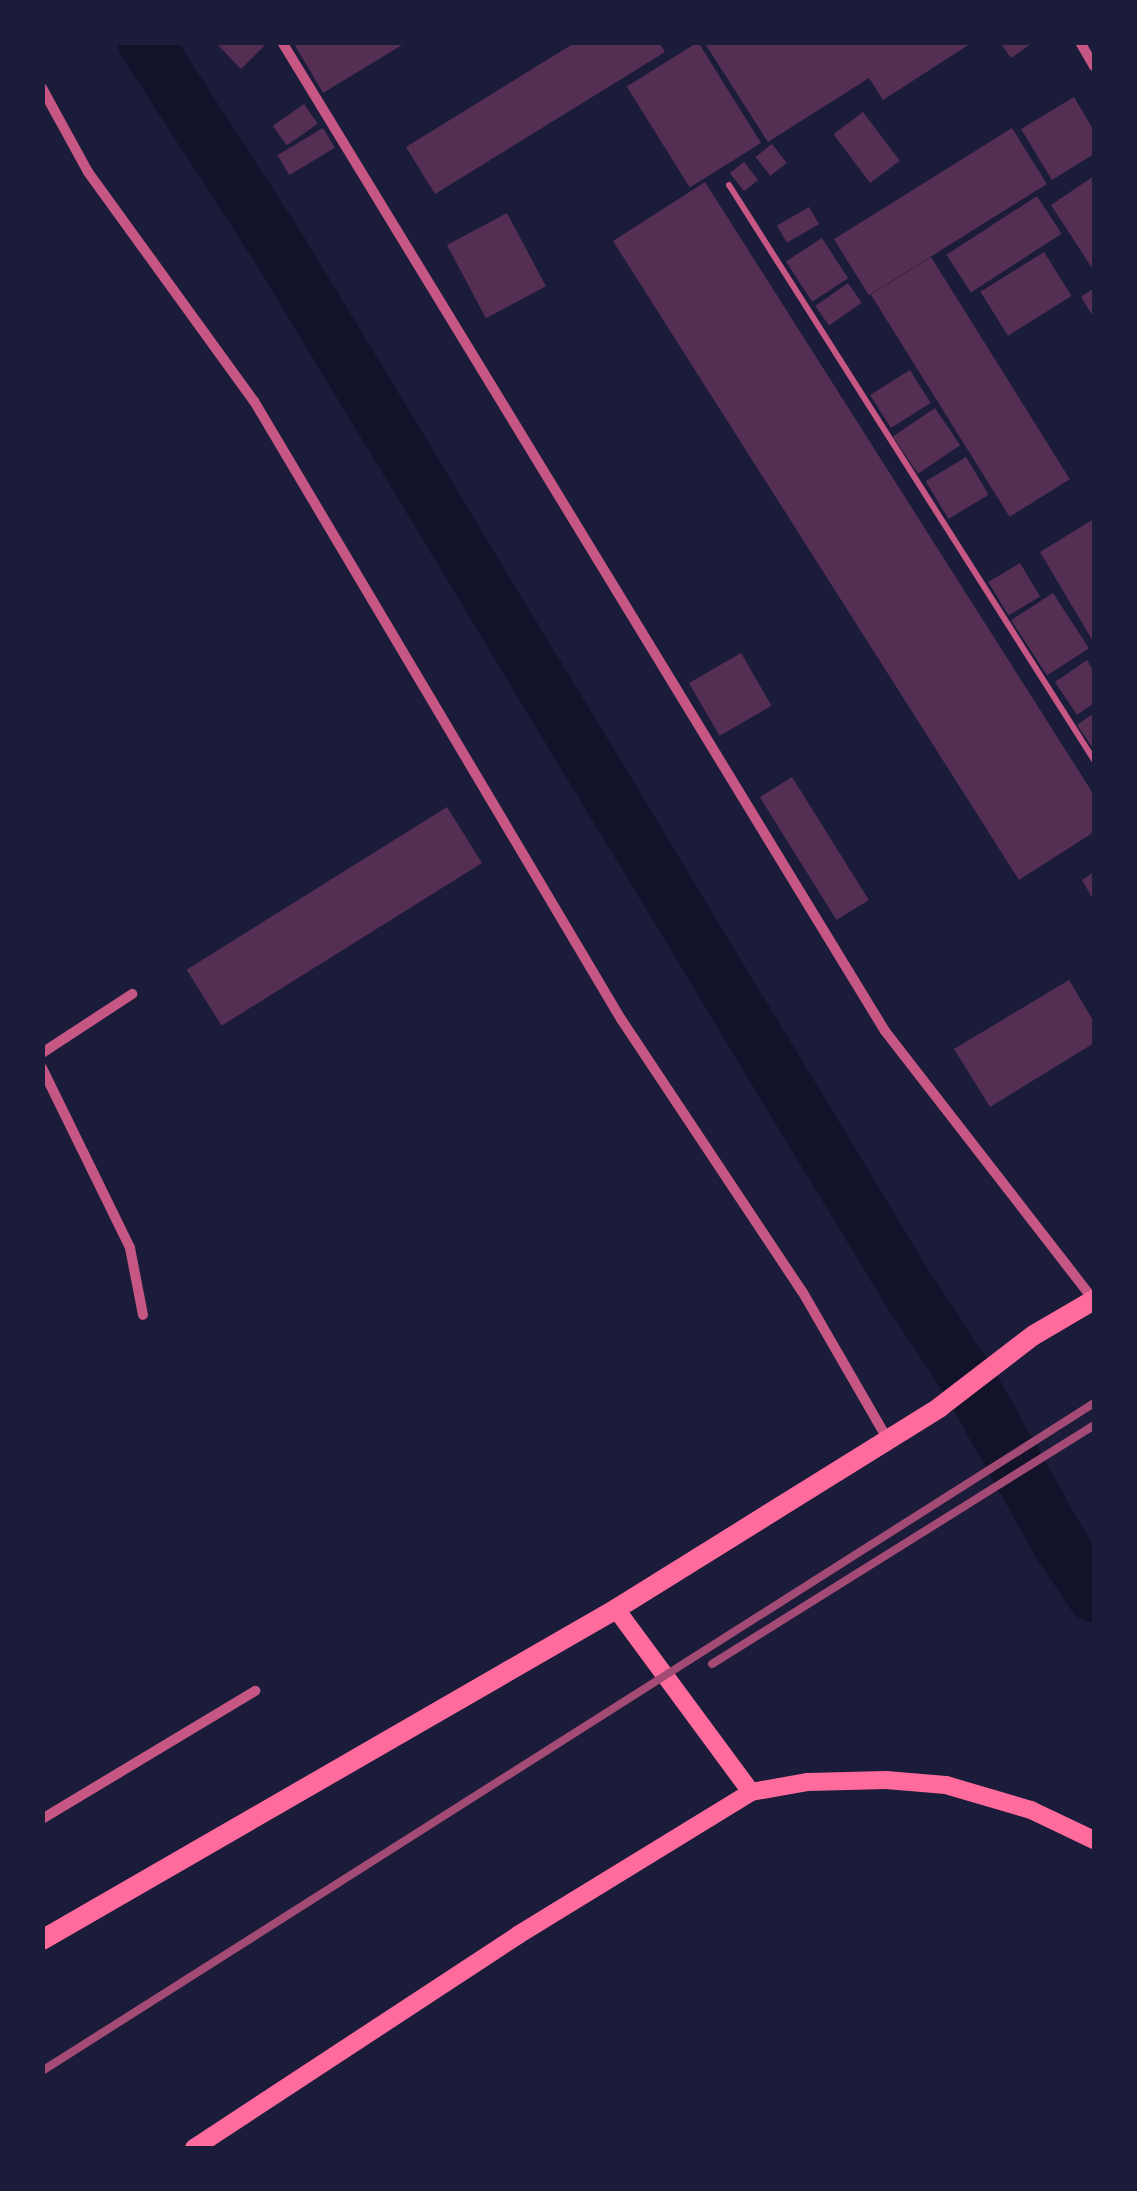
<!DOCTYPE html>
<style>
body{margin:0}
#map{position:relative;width:1137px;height:2191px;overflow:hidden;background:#1b1b3a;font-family:"Asap Condensed",sans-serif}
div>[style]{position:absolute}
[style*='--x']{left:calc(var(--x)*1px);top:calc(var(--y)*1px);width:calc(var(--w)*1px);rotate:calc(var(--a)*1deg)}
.river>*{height:55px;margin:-27.5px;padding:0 27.5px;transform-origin:27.5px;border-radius:27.5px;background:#12122b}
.building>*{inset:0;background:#542f53;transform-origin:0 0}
.service>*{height:6px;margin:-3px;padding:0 3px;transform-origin:3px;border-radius:3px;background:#c65784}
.minor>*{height:10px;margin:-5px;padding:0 5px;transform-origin:5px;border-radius:5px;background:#c65784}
.secondary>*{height:18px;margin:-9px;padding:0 9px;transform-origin:9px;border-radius:9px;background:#ff6b9d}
.primary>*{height:20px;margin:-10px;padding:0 10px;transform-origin:10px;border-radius:10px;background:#ff6b9d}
.rail>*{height:8px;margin:-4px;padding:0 4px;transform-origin:4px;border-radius:4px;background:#a44b75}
span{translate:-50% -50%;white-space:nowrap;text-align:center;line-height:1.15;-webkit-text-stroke:10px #1b1b3a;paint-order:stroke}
.frame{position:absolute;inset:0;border:45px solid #1b1b3a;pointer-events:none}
</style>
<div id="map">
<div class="river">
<i style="--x:145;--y:42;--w:247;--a:57.1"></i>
<i style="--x:279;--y:249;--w:1214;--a:58.85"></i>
<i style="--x:907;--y:1288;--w:113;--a:56.6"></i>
<i style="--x:969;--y:1382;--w:186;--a:60.7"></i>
<i style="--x:1060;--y:1544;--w:61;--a:56.3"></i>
</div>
<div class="building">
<i style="clip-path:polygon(215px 42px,263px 42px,265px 45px,241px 69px)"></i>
<i style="clip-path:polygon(293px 42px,407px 42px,323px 93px)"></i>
<i style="clip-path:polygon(576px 42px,659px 42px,665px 52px,435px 194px,406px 147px)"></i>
<i style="left:698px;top:42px;width:119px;height:84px;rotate:58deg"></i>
<i style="clip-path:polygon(704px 42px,973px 42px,883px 100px,869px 78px,768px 142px)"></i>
<i style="clip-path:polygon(1000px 42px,1034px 42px,1011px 58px)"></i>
<i style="clip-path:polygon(1074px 97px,1094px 131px,1094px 154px,1052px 180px,1021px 129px)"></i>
<i style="left:304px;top:104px;width:24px;height:38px;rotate:55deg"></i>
<i style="left:863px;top:112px;width:61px;height:37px;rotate:53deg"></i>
<i style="left:323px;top:128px;width:23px;height:53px;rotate:59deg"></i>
<i style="left:1012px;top:128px;width:66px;height:210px;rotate:58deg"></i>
<i style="left:772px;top:144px;width:24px;height:21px;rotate:52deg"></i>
<i style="left:744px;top:162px;width:23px;height:18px;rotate:52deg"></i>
<i style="clip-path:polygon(1094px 176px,1094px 271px,1051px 205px)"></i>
<i style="clip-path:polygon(705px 182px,1094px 795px,1094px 832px,1019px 880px,613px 241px)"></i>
<i style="left:1037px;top:196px;width:45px;height:108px;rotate:57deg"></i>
<i style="left:809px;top:207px;width:20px;height:37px;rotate:60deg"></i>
<i style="left:507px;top:213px;width:83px;height:68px;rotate:62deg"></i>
<i style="left:822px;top:238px;width:48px;height:43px;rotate:57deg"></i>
<i style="left:1044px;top:252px;width:52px;height:75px;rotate:58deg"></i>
<i style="left:931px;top:257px;width:262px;height:71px;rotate:58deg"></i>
<i style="left:848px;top:283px;width:24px;height:40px;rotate:55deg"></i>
<i style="clip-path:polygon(1094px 288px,1094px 318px,1081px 297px)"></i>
<i style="left:910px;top:370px;width:39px;height:47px;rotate:58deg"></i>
<i style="left:935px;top:408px;width:45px;height:51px;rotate:56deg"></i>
<i style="left:966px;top:457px;width:44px;height:47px;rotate:59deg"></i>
<i style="clip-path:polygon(1094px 519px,1094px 643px,1040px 552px)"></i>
<i style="left:1020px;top:563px;width:39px;height:37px;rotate:59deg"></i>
<i style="left:1053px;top:593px;width:66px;height:50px;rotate:57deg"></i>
<i style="left:741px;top:653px;width:61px;height:60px;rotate:60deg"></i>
<i style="clip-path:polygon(1087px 660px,1094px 672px,1094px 703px,1077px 715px,1055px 682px)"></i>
<i style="clip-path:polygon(1094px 713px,1094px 750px,1077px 725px)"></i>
<i style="left:792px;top:777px;width:145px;height:38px;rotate:58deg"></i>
<i style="left:447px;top:807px;width:66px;height:307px;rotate:58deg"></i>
<i style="clip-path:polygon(1094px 872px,1094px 901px,1082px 880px)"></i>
<i style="clip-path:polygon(1069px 980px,1094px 1022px,1094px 1043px,990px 1107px,954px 1049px)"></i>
</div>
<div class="service">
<i style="--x:729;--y:185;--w:681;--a:57.59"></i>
</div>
<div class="minor">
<i style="--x:282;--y:42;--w:1158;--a:58.63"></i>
<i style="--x:885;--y:1031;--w:341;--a:52.2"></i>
<i style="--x:1080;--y:42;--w:28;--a:60"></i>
<i style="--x:42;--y:88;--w:96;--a:61.3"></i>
<i style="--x:88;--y:172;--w:283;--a:54.1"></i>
<i style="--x:254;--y:401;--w:719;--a:59.3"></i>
<i style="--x:621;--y:1019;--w:327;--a:56.4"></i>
<i style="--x:802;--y:1291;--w:170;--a:60"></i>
<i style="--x:42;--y:1053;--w:108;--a:-33.2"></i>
<i style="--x:42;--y:1068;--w:200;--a:63.9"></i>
<i style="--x:130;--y:1248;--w:68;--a:79"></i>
<i style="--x:42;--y:1819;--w:249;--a:-31"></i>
</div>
<div class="secondary">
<i style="--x:616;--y:1609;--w:227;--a:53.6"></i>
<i style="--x:194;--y:2148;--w:388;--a:-33.3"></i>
<i style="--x:518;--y:1935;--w:273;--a:-31.5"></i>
<i style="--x:751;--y:1792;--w:58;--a:-10"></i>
<i style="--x:808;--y:1782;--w:78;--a:-1.5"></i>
<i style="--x:886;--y:1780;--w:60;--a:4.8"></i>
<i style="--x:946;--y:1785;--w:89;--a:16.4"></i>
<i style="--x:1031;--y:1810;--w:70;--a:25.5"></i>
</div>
<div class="primary">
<i style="--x:42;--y:1940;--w:663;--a:-29.97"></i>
<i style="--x:616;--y:1609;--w:382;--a:-31.9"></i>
<i style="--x:940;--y:1407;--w:118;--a:-37.5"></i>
<i style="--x:1034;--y:1335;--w:69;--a:-30.3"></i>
</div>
<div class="rail">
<i style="--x:712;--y:1664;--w:451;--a:-32"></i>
<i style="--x:42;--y:2071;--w:1246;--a:-32.41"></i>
</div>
<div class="frame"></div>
</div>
